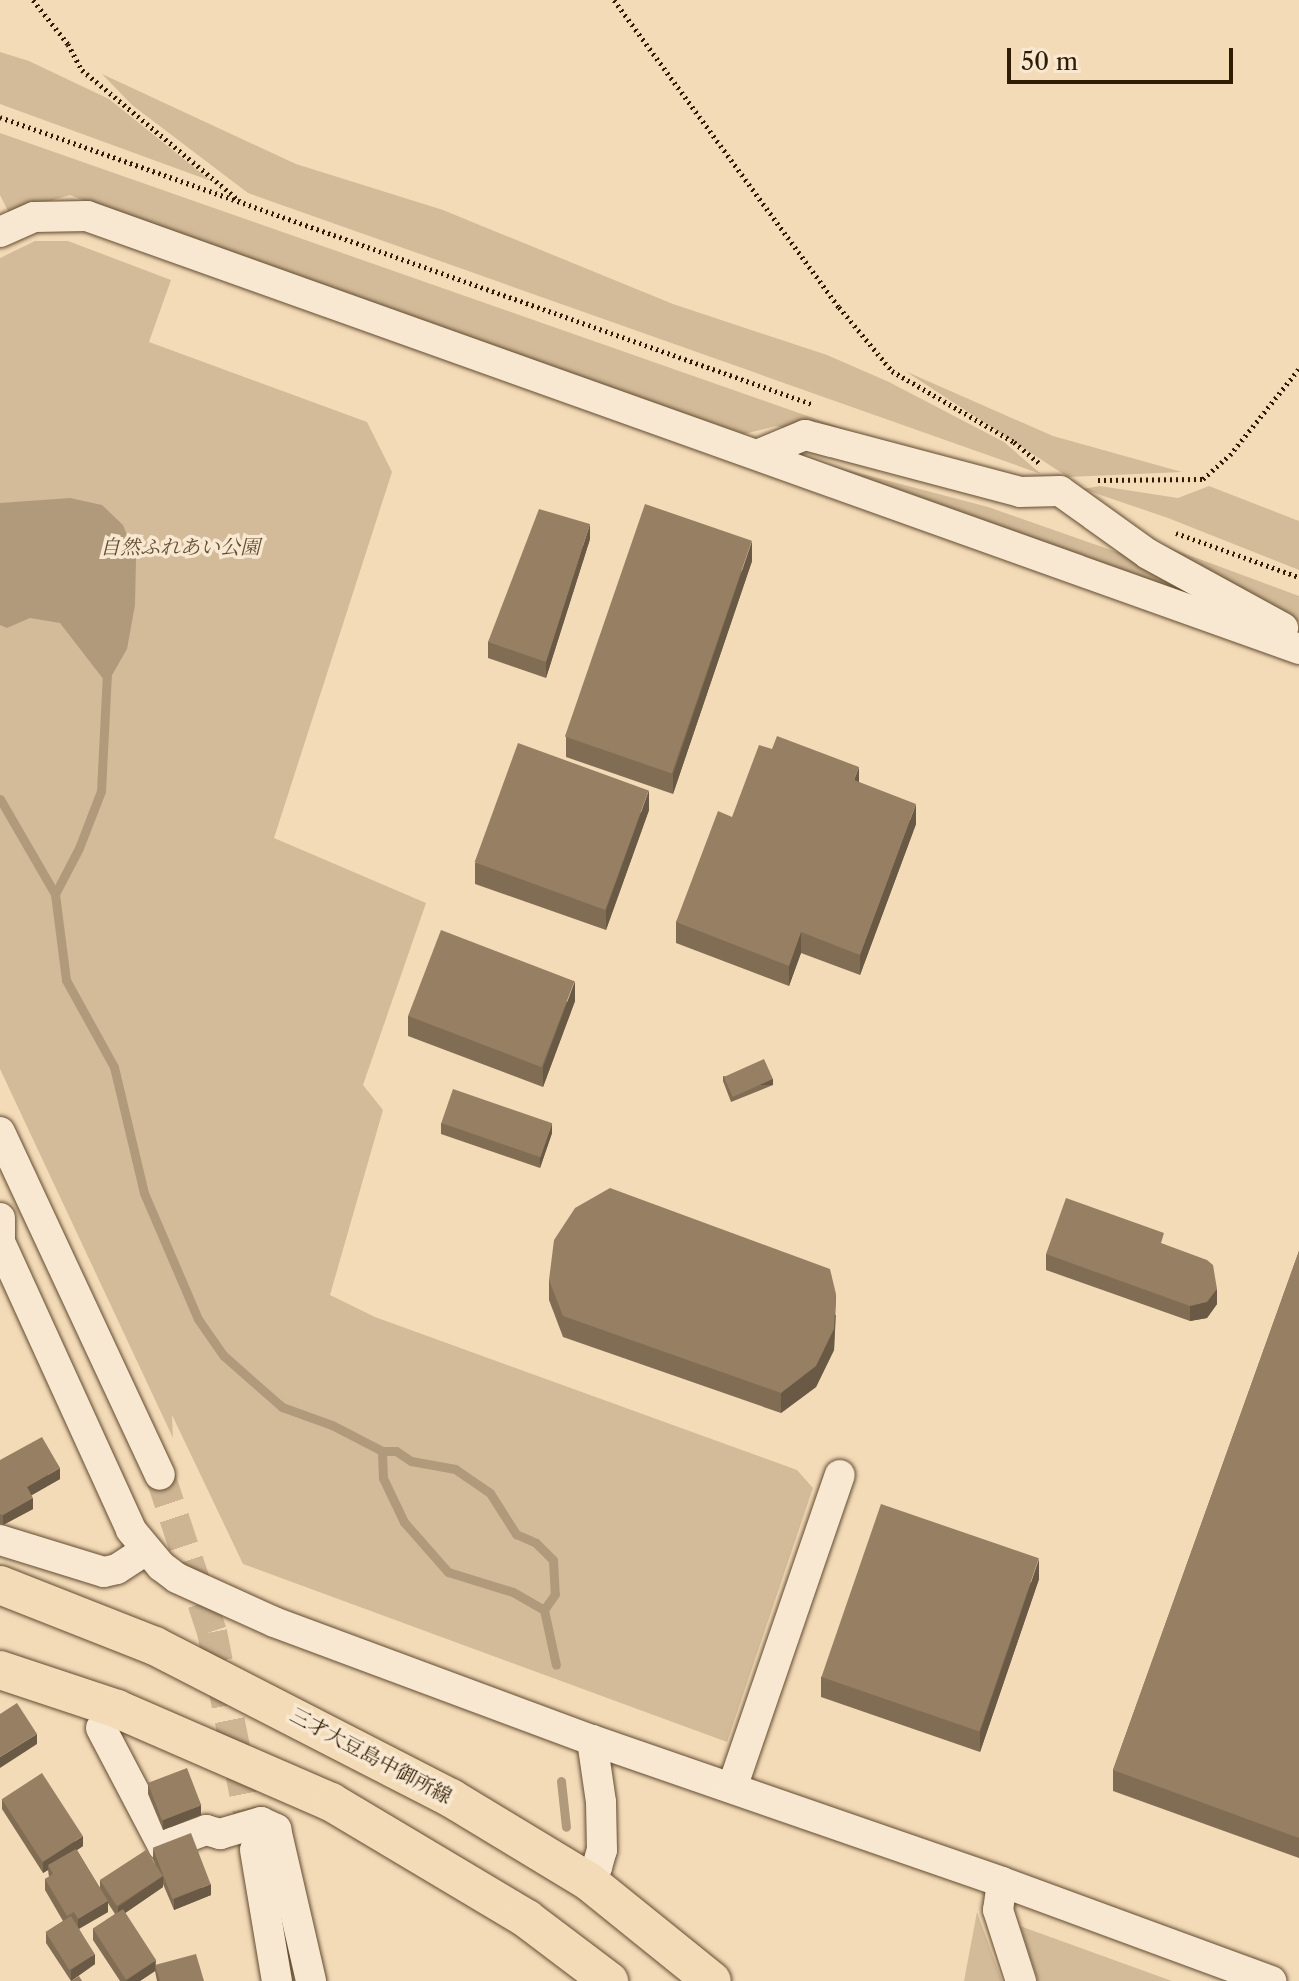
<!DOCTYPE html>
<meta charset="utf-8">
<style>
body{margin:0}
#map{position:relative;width:1299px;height:1981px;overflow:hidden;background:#f4dbb8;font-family:"Libre Caslon Text","Noto Serif JP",serif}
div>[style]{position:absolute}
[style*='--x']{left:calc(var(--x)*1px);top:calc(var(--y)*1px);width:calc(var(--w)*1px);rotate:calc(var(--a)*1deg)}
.green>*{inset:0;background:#d3bb99}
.water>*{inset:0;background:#b19a7b}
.stream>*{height:9px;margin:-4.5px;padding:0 4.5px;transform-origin:4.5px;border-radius:4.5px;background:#b19a7b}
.minor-tunnel>*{height:30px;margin-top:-15px;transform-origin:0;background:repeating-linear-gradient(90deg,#cdb594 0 30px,transparent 0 45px)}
.path>*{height:5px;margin-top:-2.5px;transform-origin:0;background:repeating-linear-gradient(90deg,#301c04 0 2px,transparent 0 6px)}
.roads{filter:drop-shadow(0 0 2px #614c31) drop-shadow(0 0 2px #614c31)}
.minor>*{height:30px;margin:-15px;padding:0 15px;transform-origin:15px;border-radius:15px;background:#f8e8d1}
.major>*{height:38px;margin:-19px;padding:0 19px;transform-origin:19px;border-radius:19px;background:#f4dbb8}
.wall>*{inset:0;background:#816d54}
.shaded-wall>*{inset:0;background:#695945;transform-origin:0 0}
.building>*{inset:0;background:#967f62;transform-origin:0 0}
span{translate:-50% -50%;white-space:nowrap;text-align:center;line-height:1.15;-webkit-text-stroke:7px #f8e8d1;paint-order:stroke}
.park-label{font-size:20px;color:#614c31;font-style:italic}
.street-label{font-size:20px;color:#301c04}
.scale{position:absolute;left:1007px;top:48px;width:226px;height:36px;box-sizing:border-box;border:4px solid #301c04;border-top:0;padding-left:10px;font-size:24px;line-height:28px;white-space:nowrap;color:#301c04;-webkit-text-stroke:6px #f8e8d1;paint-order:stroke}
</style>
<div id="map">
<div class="green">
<i style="clip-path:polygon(0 52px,29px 61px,109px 99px,211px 181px,0 104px)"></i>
<i style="clip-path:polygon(102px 74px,296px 164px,443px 210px,673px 304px,827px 355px,889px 382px,1004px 442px,1041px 474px,248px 193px,132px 105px)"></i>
<i style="clip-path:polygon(0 133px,853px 432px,940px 464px,930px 466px,776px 426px,744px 434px,152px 228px,70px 195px,9px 213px,0 195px)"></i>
<i style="clip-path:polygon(35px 241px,68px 241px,171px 280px,149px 342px,367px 422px,392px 472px,274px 838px,426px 903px,363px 1085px,383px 1110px,330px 1295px,375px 1317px,797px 1470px,813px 1488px,727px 1742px,243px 1564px,172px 1415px,173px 1438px,0 1069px,0 258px)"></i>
<i style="clip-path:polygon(905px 371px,1053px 436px,1182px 472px,1068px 477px)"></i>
<i style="clip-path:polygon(817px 462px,988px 507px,1145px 562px,1240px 613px)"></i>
<i style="clip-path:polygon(1100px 486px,1178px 498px,1209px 486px,1299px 521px,1299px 570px,1168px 518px,1083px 489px)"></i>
<i style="clip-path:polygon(1167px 547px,1299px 596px,1299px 622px,1178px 559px)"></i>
<i style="clip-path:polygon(977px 1912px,1002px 1981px,964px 1981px)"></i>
<i style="clip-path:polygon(1020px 1926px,1172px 1981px,1038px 1981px)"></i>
</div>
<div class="water">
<i style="clip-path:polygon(70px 498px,102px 505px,123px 525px,136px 559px,135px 605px,127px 649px,107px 684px,60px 623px,30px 618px,7px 628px,0 625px,0 503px)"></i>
</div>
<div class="stream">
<i style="--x:0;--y:799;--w:110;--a:59.9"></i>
<i style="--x:55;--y:894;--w:87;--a:82.7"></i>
<i style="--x:66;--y:980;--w:99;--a:61.1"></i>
<i style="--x:114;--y:1067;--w:130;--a:76.6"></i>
<i style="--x:144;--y:1193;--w:137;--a:66.8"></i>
<i style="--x:198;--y:1319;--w:44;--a:55.2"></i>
<i style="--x:223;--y:1355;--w:79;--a:41.4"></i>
<i style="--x:282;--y:1407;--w:53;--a:19.8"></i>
<i style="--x:332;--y:1425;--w:56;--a:27.5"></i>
<i style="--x:382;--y:1451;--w:27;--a:88"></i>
<i style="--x:383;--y:1478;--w:49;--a:64.5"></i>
<i style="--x:404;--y:1522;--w:67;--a:48.7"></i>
<i style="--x:448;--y:1572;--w:68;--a:17.1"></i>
<i style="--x:513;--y:1592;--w:36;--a:30"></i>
<i style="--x:544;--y:1610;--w:56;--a:77.7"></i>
<i style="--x:55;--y:894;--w:52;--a:-62.4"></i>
<i style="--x:79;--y:848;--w:61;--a:-68.9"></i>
<i style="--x:101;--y:791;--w:119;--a:-87.1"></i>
<i style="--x:382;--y:1451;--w:14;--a:0"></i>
<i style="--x:396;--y:1451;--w:18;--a:34"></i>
<i style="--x:411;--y:1461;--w:45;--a:10.3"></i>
<i style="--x:455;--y:1469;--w:42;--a:34.4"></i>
<i style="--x:490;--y:1493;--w:49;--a:57.6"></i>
<i style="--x:516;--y:1534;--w:22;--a:24"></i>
<i style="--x:536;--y:1543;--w:24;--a:45"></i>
<i style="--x:553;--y:1560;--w:34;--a:87"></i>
<i style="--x:555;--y:1594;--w:19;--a:125"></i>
<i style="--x:561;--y:1781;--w:46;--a:83.8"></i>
</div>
<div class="minor-tunnel">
<i style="--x:160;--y:1475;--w:165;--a:71.7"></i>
<i style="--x:212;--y:1632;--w:220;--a:78.7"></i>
</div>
<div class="path">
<i style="--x:33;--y:0;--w:56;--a:51.5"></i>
<i style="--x:68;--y:44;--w:30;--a:62"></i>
<i style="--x:82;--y:70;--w:205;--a:39.7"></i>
<i style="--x:614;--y:0;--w:381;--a:53.8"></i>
<i style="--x:839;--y:307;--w:83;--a:50.4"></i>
<i style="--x:892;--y:371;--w:141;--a:30.2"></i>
<i style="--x:1014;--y:442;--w:33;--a:40"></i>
<i style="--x:0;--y:117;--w:861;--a:19.47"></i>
<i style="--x:1098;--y:480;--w:105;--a:-0.5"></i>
<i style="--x:1203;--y:479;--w:36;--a:-42"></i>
<i style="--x:1230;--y:455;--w:110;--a:-51.3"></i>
<i style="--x:1176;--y:533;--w:131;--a:19.7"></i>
</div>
<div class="roads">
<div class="minor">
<i style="--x:0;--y:232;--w:37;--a:-24"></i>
<i style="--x:34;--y:217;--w:53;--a:-1.1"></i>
<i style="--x:87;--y:216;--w:1287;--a:19.66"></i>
<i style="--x:759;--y:454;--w:50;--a:-22.4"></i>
<i style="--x:805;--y:435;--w:222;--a:14.8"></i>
<i style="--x:1020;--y:492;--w:40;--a:-1.4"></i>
<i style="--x:1060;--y:491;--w:108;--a:35.6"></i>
<i style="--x:1148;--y:554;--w:154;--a:28.7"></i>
<i style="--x:0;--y:1132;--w:378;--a:65"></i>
<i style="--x:0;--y:1218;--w:24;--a:90"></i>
<i style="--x:0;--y:1242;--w:316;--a:65.5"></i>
<i style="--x:131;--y:1530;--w:47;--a:50.2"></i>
<i style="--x:161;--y:1566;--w:20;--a:37"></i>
<i style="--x:177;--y:1578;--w:107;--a:24.4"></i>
<i style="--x:274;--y:1622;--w:339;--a:20.4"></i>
<i style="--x:592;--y:1740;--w:434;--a:19.1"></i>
<i style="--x:1002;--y:1882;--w:287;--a:20.2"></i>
<i style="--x:0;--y:1540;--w:109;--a:17.1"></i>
<i style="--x:104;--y:1572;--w:13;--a:-13"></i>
<i style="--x:117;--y:1569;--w:35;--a:-33"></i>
<i style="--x:101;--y:1728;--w:133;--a:62.3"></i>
<i style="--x:163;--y:1846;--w:46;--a:-20.4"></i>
<i style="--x:206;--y:1830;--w:15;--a:16"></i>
<i style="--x:220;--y:1834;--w:43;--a:-16.3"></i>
<i style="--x:261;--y:1822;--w:17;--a:25"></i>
<i style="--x:276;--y:1829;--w:156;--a:77"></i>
<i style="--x:732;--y:1788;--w:331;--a:-71"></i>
<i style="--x:255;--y:1850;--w:133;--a:80.5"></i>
<i style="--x:588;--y:1881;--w:17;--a:-57"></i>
<i style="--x:597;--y:1867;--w:18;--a:-74"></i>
<i style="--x:602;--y:1850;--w:48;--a:-91.2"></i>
<i style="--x:601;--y:1802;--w:63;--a:-98.3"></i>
<i style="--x:1002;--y:1882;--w:28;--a:98"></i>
<i style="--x:998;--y:1910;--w:75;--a:72.1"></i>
</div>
<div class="major">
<i style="--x:0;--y:1585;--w:167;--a:21.5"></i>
<i style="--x:155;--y:1646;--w:333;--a:27.2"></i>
<i style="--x:451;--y:1798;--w:160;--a:31.2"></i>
<i style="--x:588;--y:1881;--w:159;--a:38.9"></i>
<i style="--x:0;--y:1670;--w:123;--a:18.4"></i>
<i style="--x:117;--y:1709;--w:233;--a:23.5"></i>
<i style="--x:331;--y:1802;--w:228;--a:30.8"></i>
<i style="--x:527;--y:1919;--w:103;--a:37.1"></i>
</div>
</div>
<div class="wall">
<i style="clip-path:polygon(590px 539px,546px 678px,488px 658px,488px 642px)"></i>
<i style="clip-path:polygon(752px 561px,673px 794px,566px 757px,566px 737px)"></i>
<i style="clip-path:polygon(859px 782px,916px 824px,860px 975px,801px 953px,789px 986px,676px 943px,676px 922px,732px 817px)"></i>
<i style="clip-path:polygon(649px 810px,606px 930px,475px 884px,475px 863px)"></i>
<i style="clip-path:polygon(575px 1001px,543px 1087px,408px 1036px,408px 1016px)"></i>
<i style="clip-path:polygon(723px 1076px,773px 1085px,731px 1102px,723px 1081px)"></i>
<i style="clip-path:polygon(441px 1123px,552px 1133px,540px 1168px,441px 1134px)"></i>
<i style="clip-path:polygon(1164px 1244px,1217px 1304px,1207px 1318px,1190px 1321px,1046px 1270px,1046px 1254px)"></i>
<i style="clip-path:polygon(1299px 1251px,1299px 1858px,1113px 1791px,1113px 1770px)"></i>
<i style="clip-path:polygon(549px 1280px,836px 1315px,834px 1350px,816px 1387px,781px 1413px,563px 1337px,549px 1300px)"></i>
<i style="clip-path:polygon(0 1460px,60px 1479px,31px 1495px,33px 1509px,3px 1525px,0 1524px)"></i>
<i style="clip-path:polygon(1039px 1579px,980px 1752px,821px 1697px,821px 1677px)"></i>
<i style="clip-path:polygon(148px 1783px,201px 1815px,163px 1830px,148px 1794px)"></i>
<i style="clip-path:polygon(2px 1799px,83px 1846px,77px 1850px,100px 1888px,100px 1880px,155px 1864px,153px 1859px,153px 1849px,211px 1895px,174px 1910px,163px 1884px,163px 1887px,125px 1913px,156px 1965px,204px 1981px,157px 1981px,155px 1971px,140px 1981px,120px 1981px,93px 1940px,93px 1929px,115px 1914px,108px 1903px,108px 1912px,79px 1929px,95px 1964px,71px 1981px,46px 1943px,46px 1932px,63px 1921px,45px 1890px,45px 1879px,49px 1877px,48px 1870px,43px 1873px,2px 1809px)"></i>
</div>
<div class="shaded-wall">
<i style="clip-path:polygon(590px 524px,590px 539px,546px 678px,546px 662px)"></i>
<i style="clip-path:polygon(752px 541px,752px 561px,673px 794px,673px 774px)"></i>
<i style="clip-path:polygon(859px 767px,859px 788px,854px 780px)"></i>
<i style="clip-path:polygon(649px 790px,649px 810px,606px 930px,606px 910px)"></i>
<i style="clip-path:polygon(916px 804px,916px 824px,860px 975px,860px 955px)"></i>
<i style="clip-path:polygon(801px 932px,801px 953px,789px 986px,789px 966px)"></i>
<i style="clip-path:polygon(575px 981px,575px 1001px,543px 1087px,543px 1067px)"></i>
<i style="left:773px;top:1079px;width:6px;height:45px;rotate:90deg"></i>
<i style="clip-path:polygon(552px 1123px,552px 1133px,540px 1168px,540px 1157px)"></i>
<i style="clip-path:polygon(1217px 1289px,1217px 1304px,1207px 1318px,1190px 1321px,1190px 1306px)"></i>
<i style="clip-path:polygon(836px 1294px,834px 1350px,816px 1387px,781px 1413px,781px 1393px)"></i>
<i style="clip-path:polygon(60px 1468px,60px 1479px,27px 1498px,27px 1487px)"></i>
<i style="clip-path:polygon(33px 1498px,33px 1509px,3px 1525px,3px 1515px)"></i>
<i style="clip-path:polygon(1039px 1559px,1039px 1579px,980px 1752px,980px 1732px)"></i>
<i style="clip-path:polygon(37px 1734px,37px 1744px,0 1768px,0 1757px)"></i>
<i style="clip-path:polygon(201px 1805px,201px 1815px,163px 1830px,163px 1820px)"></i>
<i style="clip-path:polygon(83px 1836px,83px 1846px,50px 1868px,48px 1865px,48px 1870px,43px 1873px,43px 1862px)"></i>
<i style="clip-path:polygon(163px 1876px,163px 1887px,118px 1918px,118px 1907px)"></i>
<i style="clip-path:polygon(211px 1884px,211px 1895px,174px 1910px,174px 1899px)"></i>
<i style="clip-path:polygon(108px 1901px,108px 1912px,78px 1929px,78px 1919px)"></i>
<i style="clip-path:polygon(95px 1954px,95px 1964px,71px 1981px,71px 1970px)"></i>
<i style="clip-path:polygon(156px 1960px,155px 1971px,140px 1981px,126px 1981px)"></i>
</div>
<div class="building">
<i style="left:645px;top:504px;width:113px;height:246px;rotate:19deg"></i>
<i style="clip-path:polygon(539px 509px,590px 524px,546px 662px,488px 642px)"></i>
<i style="clip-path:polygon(777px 736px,859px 767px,854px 780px,916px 804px,860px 955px,801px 932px,789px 966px,676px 922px,718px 811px,732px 817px,759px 745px,772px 749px)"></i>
<i style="left:518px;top:743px;width:139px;height:127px;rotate:20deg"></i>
<i style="left:441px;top:930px;width:143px;height:92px;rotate:21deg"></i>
<i style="left:764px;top:1059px;width:22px;height:44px;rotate:66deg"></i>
<i style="left:453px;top:1089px;width:105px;height:36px;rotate:19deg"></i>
<i style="clip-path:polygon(610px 1188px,830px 1269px,836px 1294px,834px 1329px,816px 1366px,781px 1393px,563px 1316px,549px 1280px,554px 1240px,575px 1208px)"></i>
<i style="clip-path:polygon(1066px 1198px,1164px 1233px,1161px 1243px,1207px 1260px,1213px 1265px,1217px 1289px,1207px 1302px,1190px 1306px,1046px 1254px)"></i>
<i style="clip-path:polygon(1299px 1251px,1299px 1838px,1113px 1770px)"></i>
<i style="clip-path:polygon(42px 1437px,60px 1468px,27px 1487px,33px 1498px,3px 1515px,0 1514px,0 1460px)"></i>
<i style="left:881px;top:1504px;width:167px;height:183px;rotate:19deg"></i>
<i style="clip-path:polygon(17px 1703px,37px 1734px,0 1757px,0 1714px)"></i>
<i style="left:187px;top:1768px;width:40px;height:42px;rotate:69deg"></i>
<i style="left:42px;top:1773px;width:75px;height:48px;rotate:57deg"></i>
<i style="left:191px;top:1833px;width:55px;height:41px;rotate:69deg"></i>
<i style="clip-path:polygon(76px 1849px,108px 1901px,78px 1919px,74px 1912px,67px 1916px,45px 1879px,53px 1874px,48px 1865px)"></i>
<i style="left:146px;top:1850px;width:31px;height:55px;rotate:57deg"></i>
<i style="left:123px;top:1909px;width:61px;height:36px;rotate:57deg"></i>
<i style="left:71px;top:1916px;width:45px;height:30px;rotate:58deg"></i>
<i style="clip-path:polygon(196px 1954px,204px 1981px,160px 1981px,155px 1965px)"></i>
<i style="clip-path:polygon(79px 1976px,82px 1981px,71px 1981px)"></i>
</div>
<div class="park-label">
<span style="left:180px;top:547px">自然ふれあい公園</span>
</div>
<div class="street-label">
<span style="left:371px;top:1756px;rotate:28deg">三才大豆島中御所線</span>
</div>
<div class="scale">50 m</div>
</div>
